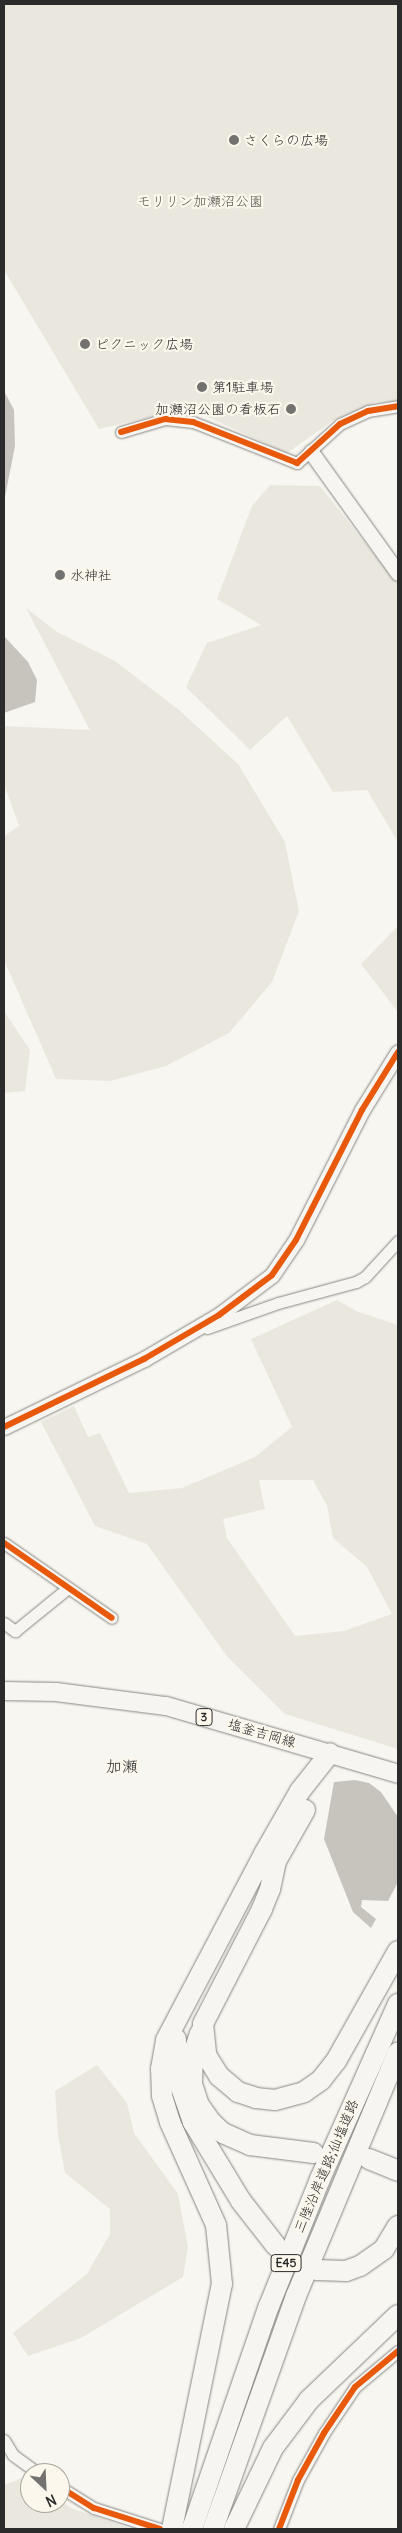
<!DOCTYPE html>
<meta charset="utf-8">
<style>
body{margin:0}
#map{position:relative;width:402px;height:2533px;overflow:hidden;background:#f8f6f0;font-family:Delius,"Klee One",sans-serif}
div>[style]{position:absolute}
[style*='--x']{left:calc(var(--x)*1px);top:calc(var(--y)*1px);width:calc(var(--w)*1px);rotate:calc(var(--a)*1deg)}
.green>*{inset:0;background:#e9e7de}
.water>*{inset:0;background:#c6c4bd}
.roads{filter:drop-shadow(0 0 1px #878684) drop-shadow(0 0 1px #878684)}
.street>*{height:11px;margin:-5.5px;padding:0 5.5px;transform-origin:5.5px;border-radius:5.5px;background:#f6f5f1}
.secondary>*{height:15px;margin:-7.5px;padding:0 7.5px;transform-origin:7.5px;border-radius:7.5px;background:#f6f5f1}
.primary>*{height:18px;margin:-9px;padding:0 9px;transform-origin:9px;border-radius:9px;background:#f6f5f1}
.highway>*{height:20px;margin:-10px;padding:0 10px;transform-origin:10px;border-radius:10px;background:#f6f5f1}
.cycleway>*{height:6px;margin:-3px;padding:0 3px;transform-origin:3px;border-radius:3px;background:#e8590c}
.dots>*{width:14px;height:14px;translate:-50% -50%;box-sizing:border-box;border:2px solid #fbf7ec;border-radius:50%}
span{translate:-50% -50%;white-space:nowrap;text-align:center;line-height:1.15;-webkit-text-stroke:4.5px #fbf7ec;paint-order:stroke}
.shield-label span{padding:1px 4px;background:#fbf7ec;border:1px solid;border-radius:4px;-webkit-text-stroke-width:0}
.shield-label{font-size:12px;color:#2b2b2b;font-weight:700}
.poi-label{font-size:14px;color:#2b2b2b}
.left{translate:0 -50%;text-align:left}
.right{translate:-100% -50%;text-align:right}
.park-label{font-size:14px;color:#585754}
.street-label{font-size:14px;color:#2b2b2b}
.quarter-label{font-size:16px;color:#2b2b2b}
.frame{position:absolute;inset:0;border:5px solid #2b2b2b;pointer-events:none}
.north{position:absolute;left:20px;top:2463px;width:50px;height:50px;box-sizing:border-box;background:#fbf7ec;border:1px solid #a8a59f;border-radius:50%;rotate:155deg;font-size:14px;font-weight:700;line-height:20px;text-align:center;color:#2b2b2b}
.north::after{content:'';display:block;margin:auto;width:18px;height:22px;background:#737270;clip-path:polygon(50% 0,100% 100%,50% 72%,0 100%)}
</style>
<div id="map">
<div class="green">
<i style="clip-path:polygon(4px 4px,398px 4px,398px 401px,376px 402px,334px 420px,287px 453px,188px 408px,99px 429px,4px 270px)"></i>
<i style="clip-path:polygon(270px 485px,320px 486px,397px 583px,398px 842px,367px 790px,333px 792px,287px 716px,250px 750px,186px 687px,207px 643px,261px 625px,217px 599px,252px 506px)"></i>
<i style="clip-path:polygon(26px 608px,57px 632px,115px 661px,179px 710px,238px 764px,285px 842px,299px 911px,272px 982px,229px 1033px,166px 1066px,110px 1081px,56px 1079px,4px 960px,4px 836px,19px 826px,4px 784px,4px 726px,90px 730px)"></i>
<i style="clip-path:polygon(398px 926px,398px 1012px,361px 964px)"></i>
<i style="clip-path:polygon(4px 1011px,30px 1050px,25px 1091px,4px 1093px)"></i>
<i style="clip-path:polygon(evenodd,337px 1300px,356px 1311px,398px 1325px,398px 1749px,285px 1714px,226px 1655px,147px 1544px,95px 1526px,41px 1422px,74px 1406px,88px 1437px,100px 1433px,129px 1493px,182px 1488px,255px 1457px,292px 1427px,251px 1339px,337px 1300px,259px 1480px,313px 1480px,327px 1506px,333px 1538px,367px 1567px,392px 1614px,344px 1631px,295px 1636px,227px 1538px,223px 1519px,265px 1509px,259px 1480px)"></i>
<i style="clip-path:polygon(97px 2065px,127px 2103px,134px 2133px,178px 2194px,188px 2247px,183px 2277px,81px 2338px,28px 2356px,13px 2333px,87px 2274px,110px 2234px,110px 2209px,65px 2173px,58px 2135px,55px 2091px)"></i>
<i style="clip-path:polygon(27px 2476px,30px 2478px,30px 2503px,60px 2503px,60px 2500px,71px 2508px,131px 2529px,4px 2529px,4px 2485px)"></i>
</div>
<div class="water">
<i style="clip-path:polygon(4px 391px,14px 410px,15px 446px,4px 502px)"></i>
<i style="clip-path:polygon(4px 636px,28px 662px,37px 680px,35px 702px,4px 713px)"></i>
<i style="clip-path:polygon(355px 1780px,369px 1783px,381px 1792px,398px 1817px,398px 1882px,388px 1901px,362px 1900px,361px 1907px,376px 1919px,371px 1928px,353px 1912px,324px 1839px,334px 1782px)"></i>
</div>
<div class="roads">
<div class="street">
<i style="--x:121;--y:432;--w:46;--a:-16.5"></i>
<i style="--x:165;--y:419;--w:28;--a:6"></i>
<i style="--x:193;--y:422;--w:112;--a:21.5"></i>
<i style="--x:297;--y:463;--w:58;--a:-42.2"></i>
<i style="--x:340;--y:424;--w:31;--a:-25"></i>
<i style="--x:368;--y:411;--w:30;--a:-9"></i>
<i style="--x:207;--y:1328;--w:75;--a:-19.4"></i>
<i style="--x:278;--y:1303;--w:81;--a:-15.1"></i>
<i style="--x:356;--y:1282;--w:10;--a:-29"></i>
<i style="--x:365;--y:1277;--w:49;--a:-47.5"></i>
<i style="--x:4;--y:1543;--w:131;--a:34.8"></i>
<i style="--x:4;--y:1623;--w:14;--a:36"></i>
<i style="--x:15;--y:1631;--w:68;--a:-39.1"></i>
<i style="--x:4;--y:2440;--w:17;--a:59"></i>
<i style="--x:13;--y:2455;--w:31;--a:36"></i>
<i style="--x:60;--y:2487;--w:40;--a:32"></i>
<i style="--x:94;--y:2508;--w:69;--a:17.7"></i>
<i style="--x:279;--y:2529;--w:53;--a:-68.8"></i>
<i style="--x:298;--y:2480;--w:54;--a:-61"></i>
<i style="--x:324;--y:2433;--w:55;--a:-56"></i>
<i style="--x:355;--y:2387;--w:56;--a:-39.9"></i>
</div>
<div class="secondary">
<i style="--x:311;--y:452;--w:149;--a:54.3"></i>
<i style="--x:4;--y:1427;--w:156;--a:-25.9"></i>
<i style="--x:144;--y:1359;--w:87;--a:-30.4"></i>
<i style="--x:219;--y:1315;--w:66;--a:-37"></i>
<i style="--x:272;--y:1275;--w:42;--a:-55.6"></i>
<i style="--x:296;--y:1240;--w:146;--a:-63.1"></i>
<i style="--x:362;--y:1110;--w:68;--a:-58.2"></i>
</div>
<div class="primary">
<i style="--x:4;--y:1691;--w:52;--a:1.1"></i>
<i style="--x:56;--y:1692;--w:111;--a:7.3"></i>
<i style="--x:166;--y:1706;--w:242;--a:16.3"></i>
</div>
<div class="highway">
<i style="--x:305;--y:1810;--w:59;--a:119.6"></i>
<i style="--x:276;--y:1861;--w:29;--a:102"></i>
<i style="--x:270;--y:1889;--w:22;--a:112"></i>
<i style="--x:262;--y:1909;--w:129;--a:117.2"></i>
<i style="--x:203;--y:2024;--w:31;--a:84"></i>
<i style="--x:206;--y:2055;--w:25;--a:58"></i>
<i style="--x:219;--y:2076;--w:25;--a:40"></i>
<i style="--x:238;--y:2092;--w:19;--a:18"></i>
<i style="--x:256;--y:2098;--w:19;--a:6"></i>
<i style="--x:275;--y:2100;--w:30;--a:-15"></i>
<i style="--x:304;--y:2092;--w:21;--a:-35"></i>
<i style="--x:321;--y:2080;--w:24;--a:-52"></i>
<i style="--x:336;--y:2061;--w:126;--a:-60.6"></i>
<i style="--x:200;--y:2033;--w:23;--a:108"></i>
<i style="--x:193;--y:2055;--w:29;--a:92"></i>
<i style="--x:192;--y:2084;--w:22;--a:72"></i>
<i style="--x:199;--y:2105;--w:19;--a:55"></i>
<i style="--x:210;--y:2121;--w:18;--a:43"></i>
<i style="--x:223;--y:2133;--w:30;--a:24"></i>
<i style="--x:250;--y:2145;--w:64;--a:7.2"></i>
<i style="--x:176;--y:2039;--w:34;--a:90"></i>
<i style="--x:176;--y:2073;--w:52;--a:70.9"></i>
<i style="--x:193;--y:2122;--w:92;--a:58.7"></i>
<i style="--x:241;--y:2201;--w:57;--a:52.1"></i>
<i style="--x:369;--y:2159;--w:31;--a:22"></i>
<i style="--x:316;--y:2270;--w:30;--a:2"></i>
<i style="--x:346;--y:2271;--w:15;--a:-20"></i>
<i style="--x:360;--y:2266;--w:29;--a:-35"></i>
<i style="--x:384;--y:2249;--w:27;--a:-59"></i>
<i style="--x:172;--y:2529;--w:250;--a:-78.5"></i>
<i style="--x:222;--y:2284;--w:59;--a:-95.8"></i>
<i style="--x:216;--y:2225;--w:113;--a:-114.1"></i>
<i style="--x:170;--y:2122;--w:27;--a:-107"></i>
<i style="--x:162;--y:2096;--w:27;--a:-92"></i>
<i style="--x:161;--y:2069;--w:29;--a:-80"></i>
<i style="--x:166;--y:2040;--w:210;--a:-62.2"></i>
<i style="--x:264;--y:1854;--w:73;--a:-60.3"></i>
<i style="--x:300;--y:1791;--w:48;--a:-51.7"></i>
<i style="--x:192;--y:2529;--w:236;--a:-71"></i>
<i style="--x:269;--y:2306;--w:137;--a:-68.1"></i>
<i style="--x:320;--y:2179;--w:192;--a:-66"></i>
<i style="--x:213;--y:2529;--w:247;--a:-70.4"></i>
<i style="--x:296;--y:2296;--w:264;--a:-67.3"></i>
<i style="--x:234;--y:2529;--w:90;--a:-64.3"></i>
<i style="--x:273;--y:2448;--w:60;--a:-53.1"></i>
<i style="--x:309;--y:2400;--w:123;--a:-43.7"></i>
</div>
</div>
<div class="cycleway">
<i style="--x:121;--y:432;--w:46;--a:-16.5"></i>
<i style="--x:165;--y:419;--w:28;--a:6"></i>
<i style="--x:193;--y:422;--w:112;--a:21.5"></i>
<i style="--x:297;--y:463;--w:58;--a:-42.2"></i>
<i style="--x:340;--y:424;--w:31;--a:-25"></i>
<i style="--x:368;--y:411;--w:30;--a:-9"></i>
<i style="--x:4;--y:1427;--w:156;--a:-25.9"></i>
<i style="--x:144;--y:1359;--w:87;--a:-30.4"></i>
<i style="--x:219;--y:1315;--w:66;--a:-37"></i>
<i style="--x:272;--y:1275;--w:42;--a:-55.6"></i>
<i style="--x:296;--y:1240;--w:146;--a:-63.1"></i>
<i style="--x:362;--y:1110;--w:68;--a:-58.2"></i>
<i style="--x:4;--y:1543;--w:131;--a:34.8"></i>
<i style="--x:60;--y:2487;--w:40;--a:32"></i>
<i style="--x:94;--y:2508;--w:69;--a:17.7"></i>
<i style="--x:279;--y:2529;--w:53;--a:-68.8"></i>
<i style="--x:298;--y:2480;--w:54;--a:-61"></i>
<i style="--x:324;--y:2433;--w:55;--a:-56"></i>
<i style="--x:355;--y:2387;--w:56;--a:-39.9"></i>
</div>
<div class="dots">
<i style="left:234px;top:140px;background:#737270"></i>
<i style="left:85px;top:344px;background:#737270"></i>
<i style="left:202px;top:387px;background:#737270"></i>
<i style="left:291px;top:409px;background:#737270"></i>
<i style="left:60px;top:575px;background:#737270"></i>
</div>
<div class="shield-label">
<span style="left:204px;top:1717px">3</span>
<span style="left:286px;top:2263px">E45</span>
</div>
<div class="poi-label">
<span class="left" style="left:244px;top:140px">さくらの広場</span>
<span class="left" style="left:95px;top:344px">ピクニック広場</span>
<span class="left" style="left:212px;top:387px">第1駐車場</span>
<span class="right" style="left:281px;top:409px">加瀬沼公園の看板石</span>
<span class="left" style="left:70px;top:575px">水神社</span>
</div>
<div class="park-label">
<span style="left:200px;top:201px">モリリン加瀬沼公園</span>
</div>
<div class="street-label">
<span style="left:262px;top:1733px;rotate:16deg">塩釜吉岡線</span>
<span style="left:326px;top:2166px;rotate:-67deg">三陸沿岸道路;仙塩道路</span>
</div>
<div class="quarter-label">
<span style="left:122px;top:1766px">加瀬</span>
</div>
<div class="frame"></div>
<div class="north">N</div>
</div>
